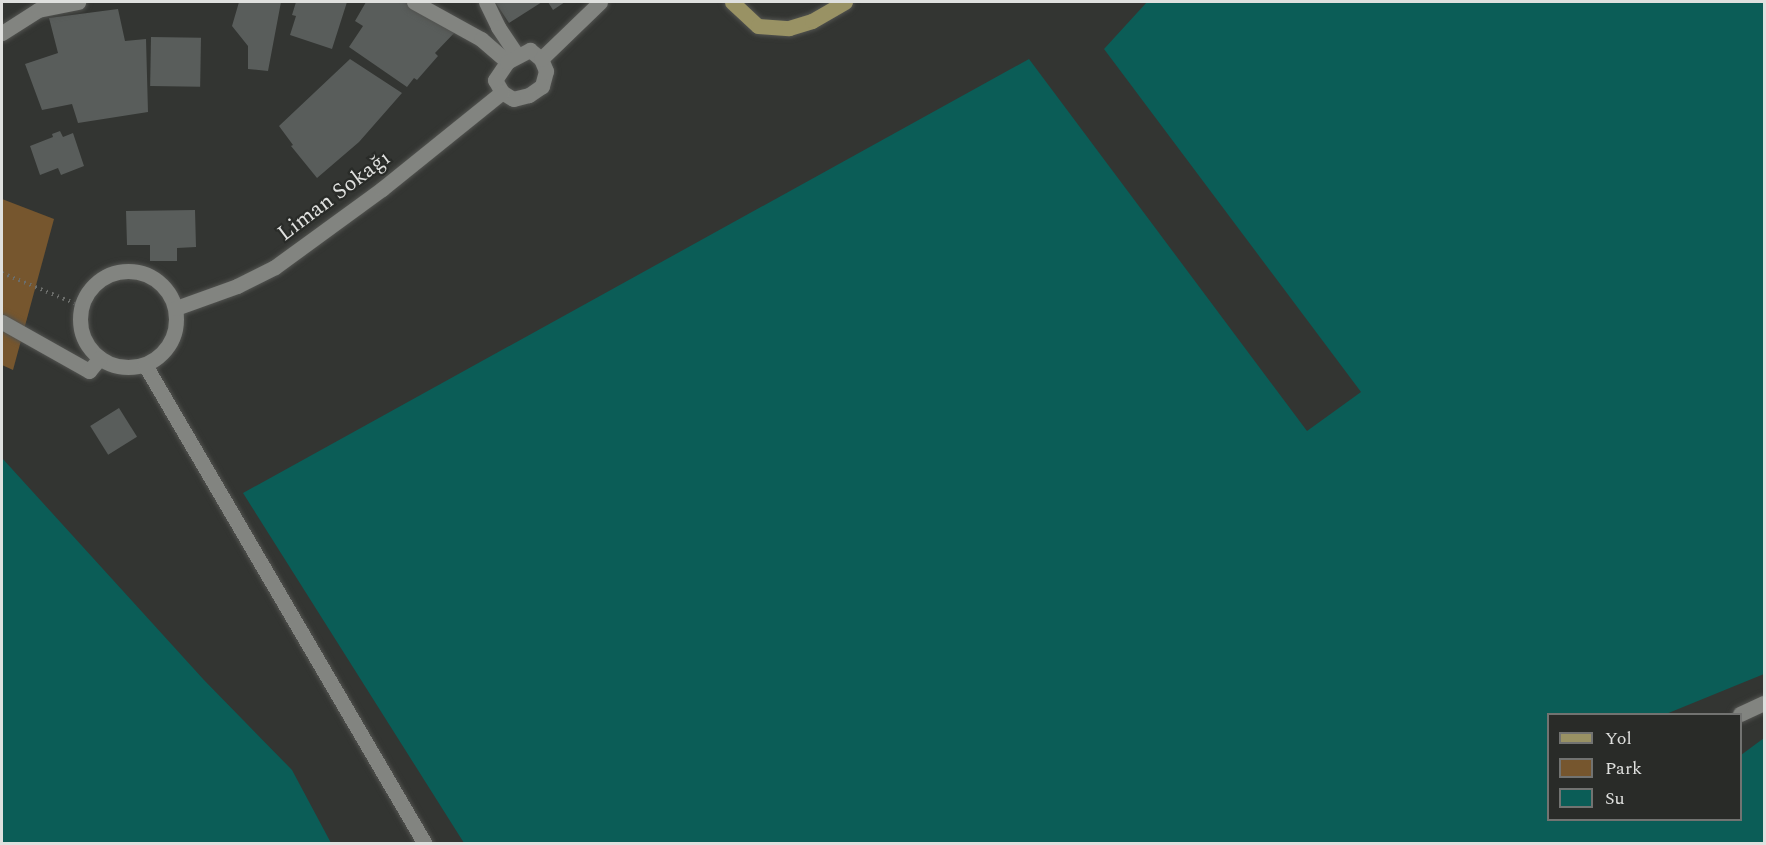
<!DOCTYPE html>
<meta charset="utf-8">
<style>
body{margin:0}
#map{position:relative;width:1766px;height:845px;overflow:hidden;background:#333532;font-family:Spectral,serif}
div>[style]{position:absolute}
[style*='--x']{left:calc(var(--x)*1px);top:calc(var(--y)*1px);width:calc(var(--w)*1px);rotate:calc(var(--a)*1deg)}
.green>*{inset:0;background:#76562e}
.water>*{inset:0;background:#0b5d57}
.building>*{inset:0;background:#595d5b;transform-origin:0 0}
.path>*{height:4px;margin-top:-2px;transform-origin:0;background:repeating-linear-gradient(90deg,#6b6d6a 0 1.5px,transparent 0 6px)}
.roads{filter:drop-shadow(0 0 2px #525350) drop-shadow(0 0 2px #525350)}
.minor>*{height:15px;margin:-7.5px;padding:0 7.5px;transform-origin:7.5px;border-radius:7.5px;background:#828480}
.minor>.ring{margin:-7.5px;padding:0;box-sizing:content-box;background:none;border:15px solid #828480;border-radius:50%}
.major>*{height:15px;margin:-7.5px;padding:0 7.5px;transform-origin:7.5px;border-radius:7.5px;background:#999264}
span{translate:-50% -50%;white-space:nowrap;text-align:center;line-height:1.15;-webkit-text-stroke:4.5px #292b28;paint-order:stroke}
.street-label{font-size:22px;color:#dfe0de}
.frame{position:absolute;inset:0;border:3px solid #dfe0de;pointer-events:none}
.legend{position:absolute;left:1547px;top:713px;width:195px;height:108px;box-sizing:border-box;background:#292b28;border:2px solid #727371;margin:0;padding:8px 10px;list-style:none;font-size:18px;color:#dfe0de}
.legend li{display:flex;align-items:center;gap:12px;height:30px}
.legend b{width:30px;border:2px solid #727371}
</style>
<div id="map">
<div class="green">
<i style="clip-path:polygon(2px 199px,54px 219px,13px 370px,2px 365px)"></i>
</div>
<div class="water">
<i style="clip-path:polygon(1147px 2px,1764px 2px,1764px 674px,1666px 714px,1548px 714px,1548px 820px,1740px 820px,1741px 755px,1764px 738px,1764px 843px,464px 843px,243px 493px,1029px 59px,1307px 431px,1361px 392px,1104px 49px)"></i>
<i style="clip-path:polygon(2px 458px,204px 680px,292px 770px,331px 843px,2px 843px)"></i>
</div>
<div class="building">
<i style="clip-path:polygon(239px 2px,281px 2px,268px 71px,248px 69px,248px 46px,232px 26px)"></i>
<i style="clip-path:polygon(296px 2px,347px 2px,332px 49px,290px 35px,296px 16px,292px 15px)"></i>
<i style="clip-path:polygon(366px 2px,407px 2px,457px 30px,435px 53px,438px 56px,417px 80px,414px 78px,407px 87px,349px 47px,363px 26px,355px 21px)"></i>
<i style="clip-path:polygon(495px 2px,542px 2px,509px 23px)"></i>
<i style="clip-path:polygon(548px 2px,565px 2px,553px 10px)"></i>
<i style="clip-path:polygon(118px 9px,125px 41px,146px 39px,148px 112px,78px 123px,72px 104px,42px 110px,25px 64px,58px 53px,49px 18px)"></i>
<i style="left:151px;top:37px;width:50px;height:49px;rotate:1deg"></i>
<i style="clip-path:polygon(350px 59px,402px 93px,359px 142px,317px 178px,291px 146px,293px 145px,279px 126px)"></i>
<i style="clip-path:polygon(60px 131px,63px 137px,73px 133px,84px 166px,61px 175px,58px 168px,40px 175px,30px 146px,53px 137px,52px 134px)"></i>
<i style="clip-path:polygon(195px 210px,196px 247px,177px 248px,177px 261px,150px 261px,150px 245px,127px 245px,126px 211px)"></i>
<i style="left:119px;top:408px;width:34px;height:34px;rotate:58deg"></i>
</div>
<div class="path">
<i style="--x:2;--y:273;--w:86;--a:22.7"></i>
</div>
<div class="roads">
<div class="minor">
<i style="--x:414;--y:2;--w:77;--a:28.9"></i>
<i style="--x:481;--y:39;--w:35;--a:41"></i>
<i style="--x:486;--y:2;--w:28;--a:64"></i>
<i style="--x:498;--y:27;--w:34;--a:56"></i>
<i style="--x:2;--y:33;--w:43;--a:-32.6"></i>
<i style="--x:38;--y:10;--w:41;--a:-11.3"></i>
<i style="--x:530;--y:50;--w:14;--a:39"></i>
<i style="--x:541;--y:59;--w:13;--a:67"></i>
<i style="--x:546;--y:71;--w:16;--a:105"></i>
<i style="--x:542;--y:86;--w:16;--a:145"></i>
<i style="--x:529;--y:95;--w:16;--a:166"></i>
<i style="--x:513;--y:99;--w:13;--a:-148"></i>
<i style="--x:502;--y:92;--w:14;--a:-120"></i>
<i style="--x:495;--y:80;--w:22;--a:-56"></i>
<i style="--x:507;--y:62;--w:26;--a:-28"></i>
<i style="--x:541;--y:59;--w:82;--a:-44"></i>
<i class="ring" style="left:80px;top:271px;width:81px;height:81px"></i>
<i style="--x:176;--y:308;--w:65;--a:-19.8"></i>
<i style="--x:237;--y:286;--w:42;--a:-26.6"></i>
<i style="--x:275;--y:267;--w:132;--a:-36.1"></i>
<i style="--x:382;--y:189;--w:154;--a:-38.9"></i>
<i style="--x:2;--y:322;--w:100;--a:29.4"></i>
<i style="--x:89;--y:371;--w:17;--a:-50"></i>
<i style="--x:145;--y:365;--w:555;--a:59.69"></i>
<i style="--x:1740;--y:714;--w:26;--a:-25"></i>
</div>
<div class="major">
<i style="--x:732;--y:2;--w:35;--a:43"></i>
<i style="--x:758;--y:26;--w:31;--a:4"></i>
<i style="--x:789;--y:28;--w:24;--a:-17"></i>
<i style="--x:812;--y:21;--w:38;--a:-30"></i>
</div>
</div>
<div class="street-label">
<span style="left:334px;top:196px;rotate:-37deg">Liman Sokağı</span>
</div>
<div class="frame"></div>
<ul class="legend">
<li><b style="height:8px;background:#999264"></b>Yol</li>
<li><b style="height:16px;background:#76562e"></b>Park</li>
<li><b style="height:16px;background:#0b5d57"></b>Su</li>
</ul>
</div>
